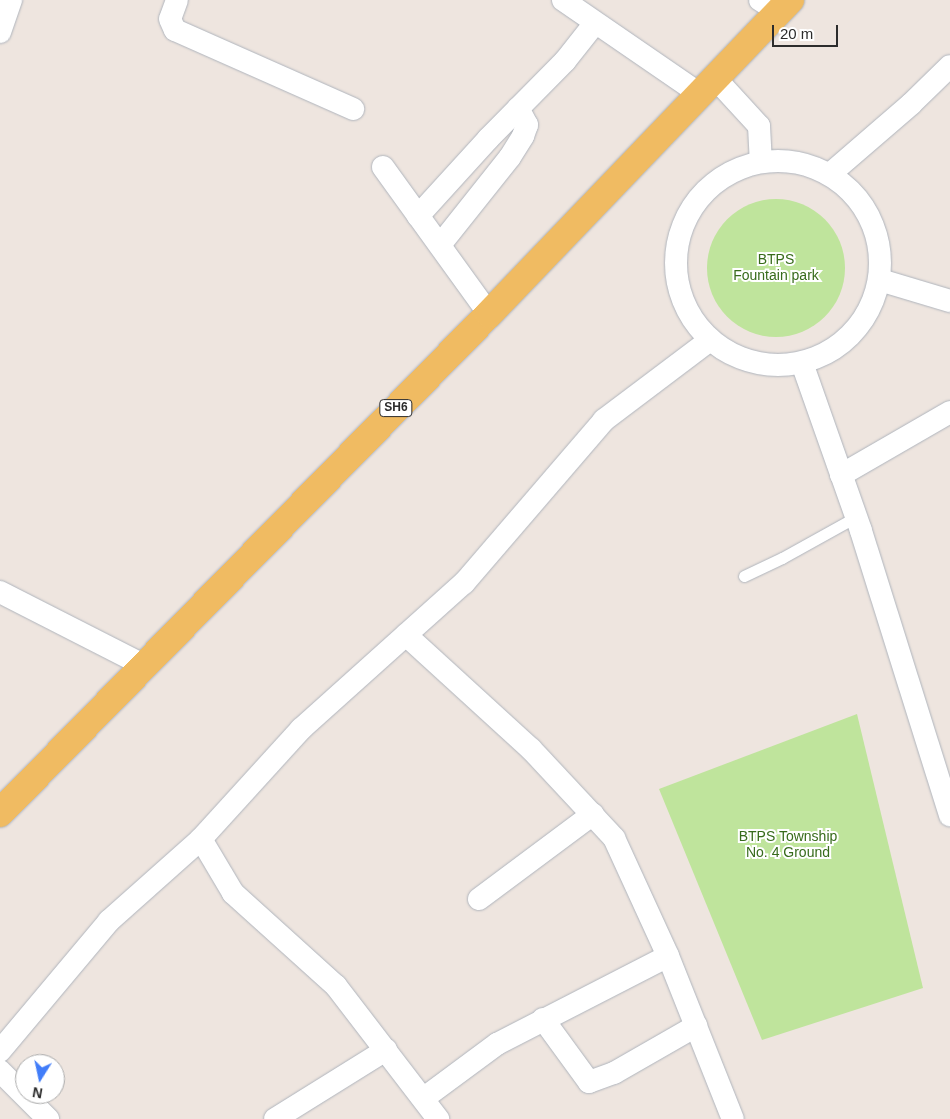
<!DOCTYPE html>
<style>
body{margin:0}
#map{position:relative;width:950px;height:1119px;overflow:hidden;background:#eee5df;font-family:Arial,sans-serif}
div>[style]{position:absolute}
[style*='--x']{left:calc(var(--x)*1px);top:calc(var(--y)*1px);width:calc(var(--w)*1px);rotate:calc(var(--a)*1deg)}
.green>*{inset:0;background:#bfe49c}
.round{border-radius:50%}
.roads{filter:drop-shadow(0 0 1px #afb4bc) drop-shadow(0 0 1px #afb4bc)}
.service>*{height:11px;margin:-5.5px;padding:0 5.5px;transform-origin:5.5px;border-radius:5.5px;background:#fff}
.minor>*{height:22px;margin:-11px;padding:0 11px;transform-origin:11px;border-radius:11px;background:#fff}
.minor>.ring{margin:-11px;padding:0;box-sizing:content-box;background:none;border:22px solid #fff;border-radius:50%}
.primary>*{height:28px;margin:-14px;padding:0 14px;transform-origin:14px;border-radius:14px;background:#f0bb62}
span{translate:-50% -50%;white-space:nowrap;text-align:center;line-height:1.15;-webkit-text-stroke:4px #fff;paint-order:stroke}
.shield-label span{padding:1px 4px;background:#fff;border:1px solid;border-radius:4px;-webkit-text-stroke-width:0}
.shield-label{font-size:12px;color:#2c2c2c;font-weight:700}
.park-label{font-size:14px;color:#376b1b}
.north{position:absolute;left:15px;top:1054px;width:50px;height:50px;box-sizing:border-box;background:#fff;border:1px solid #ababab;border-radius:50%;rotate:190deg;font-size:14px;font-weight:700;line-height:20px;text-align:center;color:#2c2c2c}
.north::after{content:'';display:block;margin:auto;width:18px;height:22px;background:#417df9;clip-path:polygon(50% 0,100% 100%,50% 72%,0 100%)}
.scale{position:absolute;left:772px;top:25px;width:66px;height:22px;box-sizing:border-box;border:2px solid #2c2c2c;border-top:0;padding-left:6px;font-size:15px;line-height:18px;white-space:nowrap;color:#2c2c2c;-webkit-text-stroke:4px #fff;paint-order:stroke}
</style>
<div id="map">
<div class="green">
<i class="round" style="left:707px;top:199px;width:138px;height:138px"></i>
<i style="clip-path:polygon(857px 714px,923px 988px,762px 1040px,659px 789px)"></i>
</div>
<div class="roads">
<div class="service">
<i style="--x:744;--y:576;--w:42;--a:-25.3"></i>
<i style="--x:782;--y:558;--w:85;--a:-29"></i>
</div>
<div class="minor">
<i style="--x:177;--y:0;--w:20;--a:110"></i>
<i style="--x:170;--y:19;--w:12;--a:66"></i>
<i style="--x:175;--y:30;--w:195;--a:23.9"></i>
<i style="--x:563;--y:0;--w:166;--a:34.5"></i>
<i style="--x:760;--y:0;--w:22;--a:32"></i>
<i style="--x:0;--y:32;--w:34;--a:-71"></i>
<i style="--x:715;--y:78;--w:65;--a:47.5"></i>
<i style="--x:759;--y:126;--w:36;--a:87"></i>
<i class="ring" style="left:676px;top:161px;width:182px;height:182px"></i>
<i style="--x:383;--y:167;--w:181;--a:54.2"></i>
<i style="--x:830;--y:174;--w:107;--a:-40.8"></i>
<i style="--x:911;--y:104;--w:54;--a:-44.3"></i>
<i style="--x:418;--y:216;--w:104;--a:-47.7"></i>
<i style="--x:488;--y:139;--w:110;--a:-45.4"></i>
<i style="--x:565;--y:61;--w:48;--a:-51.7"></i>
<i style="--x:440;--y:245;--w:112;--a:-51.5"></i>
<i style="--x:510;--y:157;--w:25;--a:-58"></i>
<i style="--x:523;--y:136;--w:12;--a:-70"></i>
<i style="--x:527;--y:125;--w:19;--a:-118"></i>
<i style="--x:880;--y:280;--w:73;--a:16.7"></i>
<i style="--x:802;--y:363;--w:178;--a:70.6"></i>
<i style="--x:861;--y:531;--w:298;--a:72.6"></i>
<i style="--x:841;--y:475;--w:126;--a:-30"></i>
<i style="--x:0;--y:592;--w:161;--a:27"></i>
<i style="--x:406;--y:635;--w:169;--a:42.4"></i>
<i style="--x:531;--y:749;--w:122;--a:47"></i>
<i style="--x:614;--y:838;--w:130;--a:65.4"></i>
<i style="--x:668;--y:956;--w:175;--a:68.3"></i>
<i style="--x:201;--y:839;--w:63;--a:59.3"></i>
<i style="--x:233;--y:893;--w:139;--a:42.1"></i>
<i style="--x:336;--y:986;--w:168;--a:52.5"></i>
<i style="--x:479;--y:899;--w:142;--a:-36.7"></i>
<i style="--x:543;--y:1019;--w:78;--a:53.9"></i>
<i style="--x:589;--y:1082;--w:27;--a:-20"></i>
<i style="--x:614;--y:1073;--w:95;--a:-29.8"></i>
<i style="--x:0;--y:1051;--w:170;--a:-50"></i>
<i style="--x:109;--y:921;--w:123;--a:-41.7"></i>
<i style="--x:201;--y:839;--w:149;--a:-47.7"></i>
<i style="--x:301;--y:729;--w:219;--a:-41.9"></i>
<i style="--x:464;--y:583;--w:215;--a:-49.3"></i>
<i style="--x:604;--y:420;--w:133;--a:-37"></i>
<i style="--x:0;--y:1071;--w:68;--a:45"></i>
<i style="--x:424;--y:1098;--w:91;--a:-36.5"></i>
<i style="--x:497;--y:1044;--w:192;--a:-27.2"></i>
<i style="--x:275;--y:1119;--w:131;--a:-31.9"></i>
</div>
<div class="primary">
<i style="--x:0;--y:813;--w:699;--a:-45.58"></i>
<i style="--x:489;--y:314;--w:435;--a:-46.2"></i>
</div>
</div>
<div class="shield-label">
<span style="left:396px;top:408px">SH6</span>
</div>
<div class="park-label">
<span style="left:776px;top:267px">BTPS<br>Fountain park</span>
<span style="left:788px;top:844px">BTPS Township<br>No. 4 Ground</span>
</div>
<div class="north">N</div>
<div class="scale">20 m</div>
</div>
